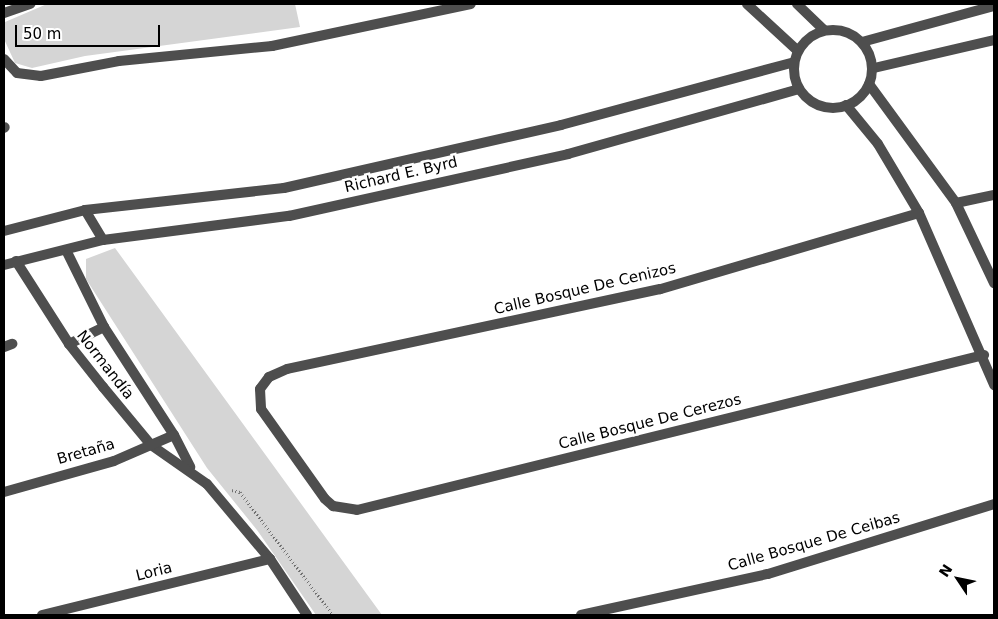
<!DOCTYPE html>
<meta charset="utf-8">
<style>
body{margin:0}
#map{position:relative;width:998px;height:619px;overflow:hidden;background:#fff;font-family:"DejaVu Sans",sans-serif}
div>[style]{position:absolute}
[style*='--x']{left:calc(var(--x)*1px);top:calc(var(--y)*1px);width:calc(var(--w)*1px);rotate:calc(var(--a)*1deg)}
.green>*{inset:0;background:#d5d5d5}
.path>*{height:3px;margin-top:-1.5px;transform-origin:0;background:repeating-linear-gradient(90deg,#707070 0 1px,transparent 0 3.5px)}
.minor>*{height:10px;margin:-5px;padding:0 5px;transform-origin:5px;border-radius:5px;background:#4e4e4e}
.tertiary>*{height:10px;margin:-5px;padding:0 5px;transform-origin:5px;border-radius:5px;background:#4e4e4e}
.tertiary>.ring{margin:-5px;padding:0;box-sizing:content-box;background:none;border:10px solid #4e4e4e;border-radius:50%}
span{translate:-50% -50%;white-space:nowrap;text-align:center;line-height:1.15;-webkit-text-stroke:5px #fff;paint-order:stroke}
.street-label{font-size:15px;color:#000}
.frame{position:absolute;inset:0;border:5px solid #000;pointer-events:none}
.north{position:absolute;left:933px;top:554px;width:50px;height:50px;-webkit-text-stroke:4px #fff;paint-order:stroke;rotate:304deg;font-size:14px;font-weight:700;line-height:20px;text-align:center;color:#000}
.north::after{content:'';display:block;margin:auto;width:18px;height:22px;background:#000;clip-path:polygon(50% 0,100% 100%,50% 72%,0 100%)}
.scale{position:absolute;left:15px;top:25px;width:145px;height:22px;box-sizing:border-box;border:2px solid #000;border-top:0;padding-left:6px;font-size:15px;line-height:18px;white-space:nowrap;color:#000;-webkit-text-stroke:4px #fff;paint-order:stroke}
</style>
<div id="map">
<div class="green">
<i style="clip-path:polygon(47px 4px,295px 4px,300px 27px,85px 56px,32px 68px,15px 63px,4px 39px,5px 22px)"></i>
<i style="clip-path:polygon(115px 248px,382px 615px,316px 615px,257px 530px,207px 468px,86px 279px,86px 259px)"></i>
</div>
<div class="path">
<i style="--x:232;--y:490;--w:8;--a:14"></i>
<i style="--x:240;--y:492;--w:154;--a:52.9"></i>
</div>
<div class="minor">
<i style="--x:4;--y:13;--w:28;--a:-19"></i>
<i style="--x:862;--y:42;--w:137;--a:-15.3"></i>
<i style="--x:4;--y:59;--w:19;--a:47"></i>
<i style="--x:17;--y:73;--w:24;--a:7"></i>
<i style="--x:41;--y:76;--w:79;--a:-10.9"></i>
<i style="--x:119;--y:61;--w:154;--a:-5.6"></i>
<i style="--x:272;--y:46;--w:203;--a:-11.9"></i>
<i style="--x:874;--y:68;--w:123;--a:-13.1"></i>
<i style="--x:869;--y:84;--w:147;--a:53.8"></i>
<i style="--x:956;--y:203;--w:89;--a:64.6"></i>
<i style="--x:846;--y:105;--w:50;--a:50.6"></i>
<i style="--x:878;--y:144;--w:80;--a:59.3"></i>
<i style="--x:919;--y:213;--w:188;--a:66.4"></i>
<i style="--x:4;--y:128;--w:1;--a:-45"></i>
<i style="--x:956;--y:203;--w:39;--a:-12"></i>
<i style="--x:919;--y:213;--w:270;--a:163.6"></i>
<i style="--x:660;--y:289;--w:381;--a:167.9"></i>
<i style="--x:287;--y:369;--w:20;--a:156"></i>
<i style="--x:269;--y:377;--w:15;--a:127"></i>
<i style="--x:260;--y:389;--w:20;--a:87"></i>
<i style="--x:261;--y:409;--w:110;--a:54.6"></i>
<i style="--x:325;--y:499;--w:11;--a:41"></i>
<i style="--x:333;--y:506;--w:24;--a:9"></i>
<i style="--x:357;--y:510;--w:646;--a:-13.89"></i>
<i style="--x:66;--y:250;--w:86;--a:63.7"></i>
<i style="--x:104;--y:327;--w:129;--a:57.1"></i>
<i style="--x:174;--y:435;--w:36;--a:63"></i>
<i style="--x:16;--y:261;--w:98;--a:57.4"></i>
<i style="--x:69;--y:344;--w:55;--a:51.7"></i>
<i style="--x:103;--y:387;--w:75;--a:50.4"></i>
<i style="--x:151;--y:445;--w:68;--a:34.9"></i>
<i style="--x:207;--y:484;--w:98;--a:50"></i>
<i style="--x:270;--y:559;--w:67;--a:56.5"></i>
<i style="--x:69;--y:344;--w:39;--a:-26"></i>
<i style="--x:4;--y:347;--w:9;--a:-21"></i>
<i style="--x:4;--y:492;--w:114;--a:-15.7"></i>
<i style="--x:114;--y:461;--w:65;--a:-23.4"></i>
<i style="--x:42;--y:615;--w:235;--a:-13.8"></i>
<i style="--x:581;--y:615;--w:191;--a:-12.4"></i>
<i style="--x:768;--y:574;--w:237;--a:-17.2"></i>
</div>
<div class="tertiary">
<i style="--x:747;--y:4;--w:69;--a:42.7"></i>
<i style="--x:797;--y:4;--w:37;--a:44"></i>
<i class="ring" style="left:794px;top:30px;width:68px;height:68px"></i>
<i style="--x:85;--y:210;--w:35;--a:59"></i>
<i style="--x:4;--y:231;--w:84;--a:-14.5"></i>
<i style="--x:85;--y:210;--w:200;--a:-6.3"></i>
<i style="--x:284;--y:188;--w:284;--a:-12.8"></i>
<i style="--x:561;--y:125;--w:241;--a:-15.1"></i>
<i style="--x:4;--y:265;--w:102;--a:-14.2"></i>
<i style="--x:103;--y:240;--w:188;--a:-7.4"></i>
<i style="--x:289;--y:216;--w:286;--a:-12.5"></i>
<i style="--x:568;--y:154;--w:240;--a:-15.7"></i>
</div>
<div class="street-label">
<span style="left:401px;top:175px;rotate:-13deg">Richard E. Byrd</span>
<span style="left:585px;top:289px;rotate:-13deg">Calle Bosque De Cenizos</span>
<span style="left:105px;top:365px;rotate:52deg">Normandía</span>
<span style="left:650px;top:422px;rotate:-14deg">Calle Bosque De Cerezos</span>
<span style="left:86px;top:452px;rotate:-16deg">Bretaña</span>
<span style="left:814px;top:542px;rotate:-16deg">Calle Bosque De Ceibas</span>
<span style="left:154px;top:572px;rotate:-14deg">Loria</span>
</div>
<div class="frame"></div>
<div class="north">N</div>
<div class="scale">50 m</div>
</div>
